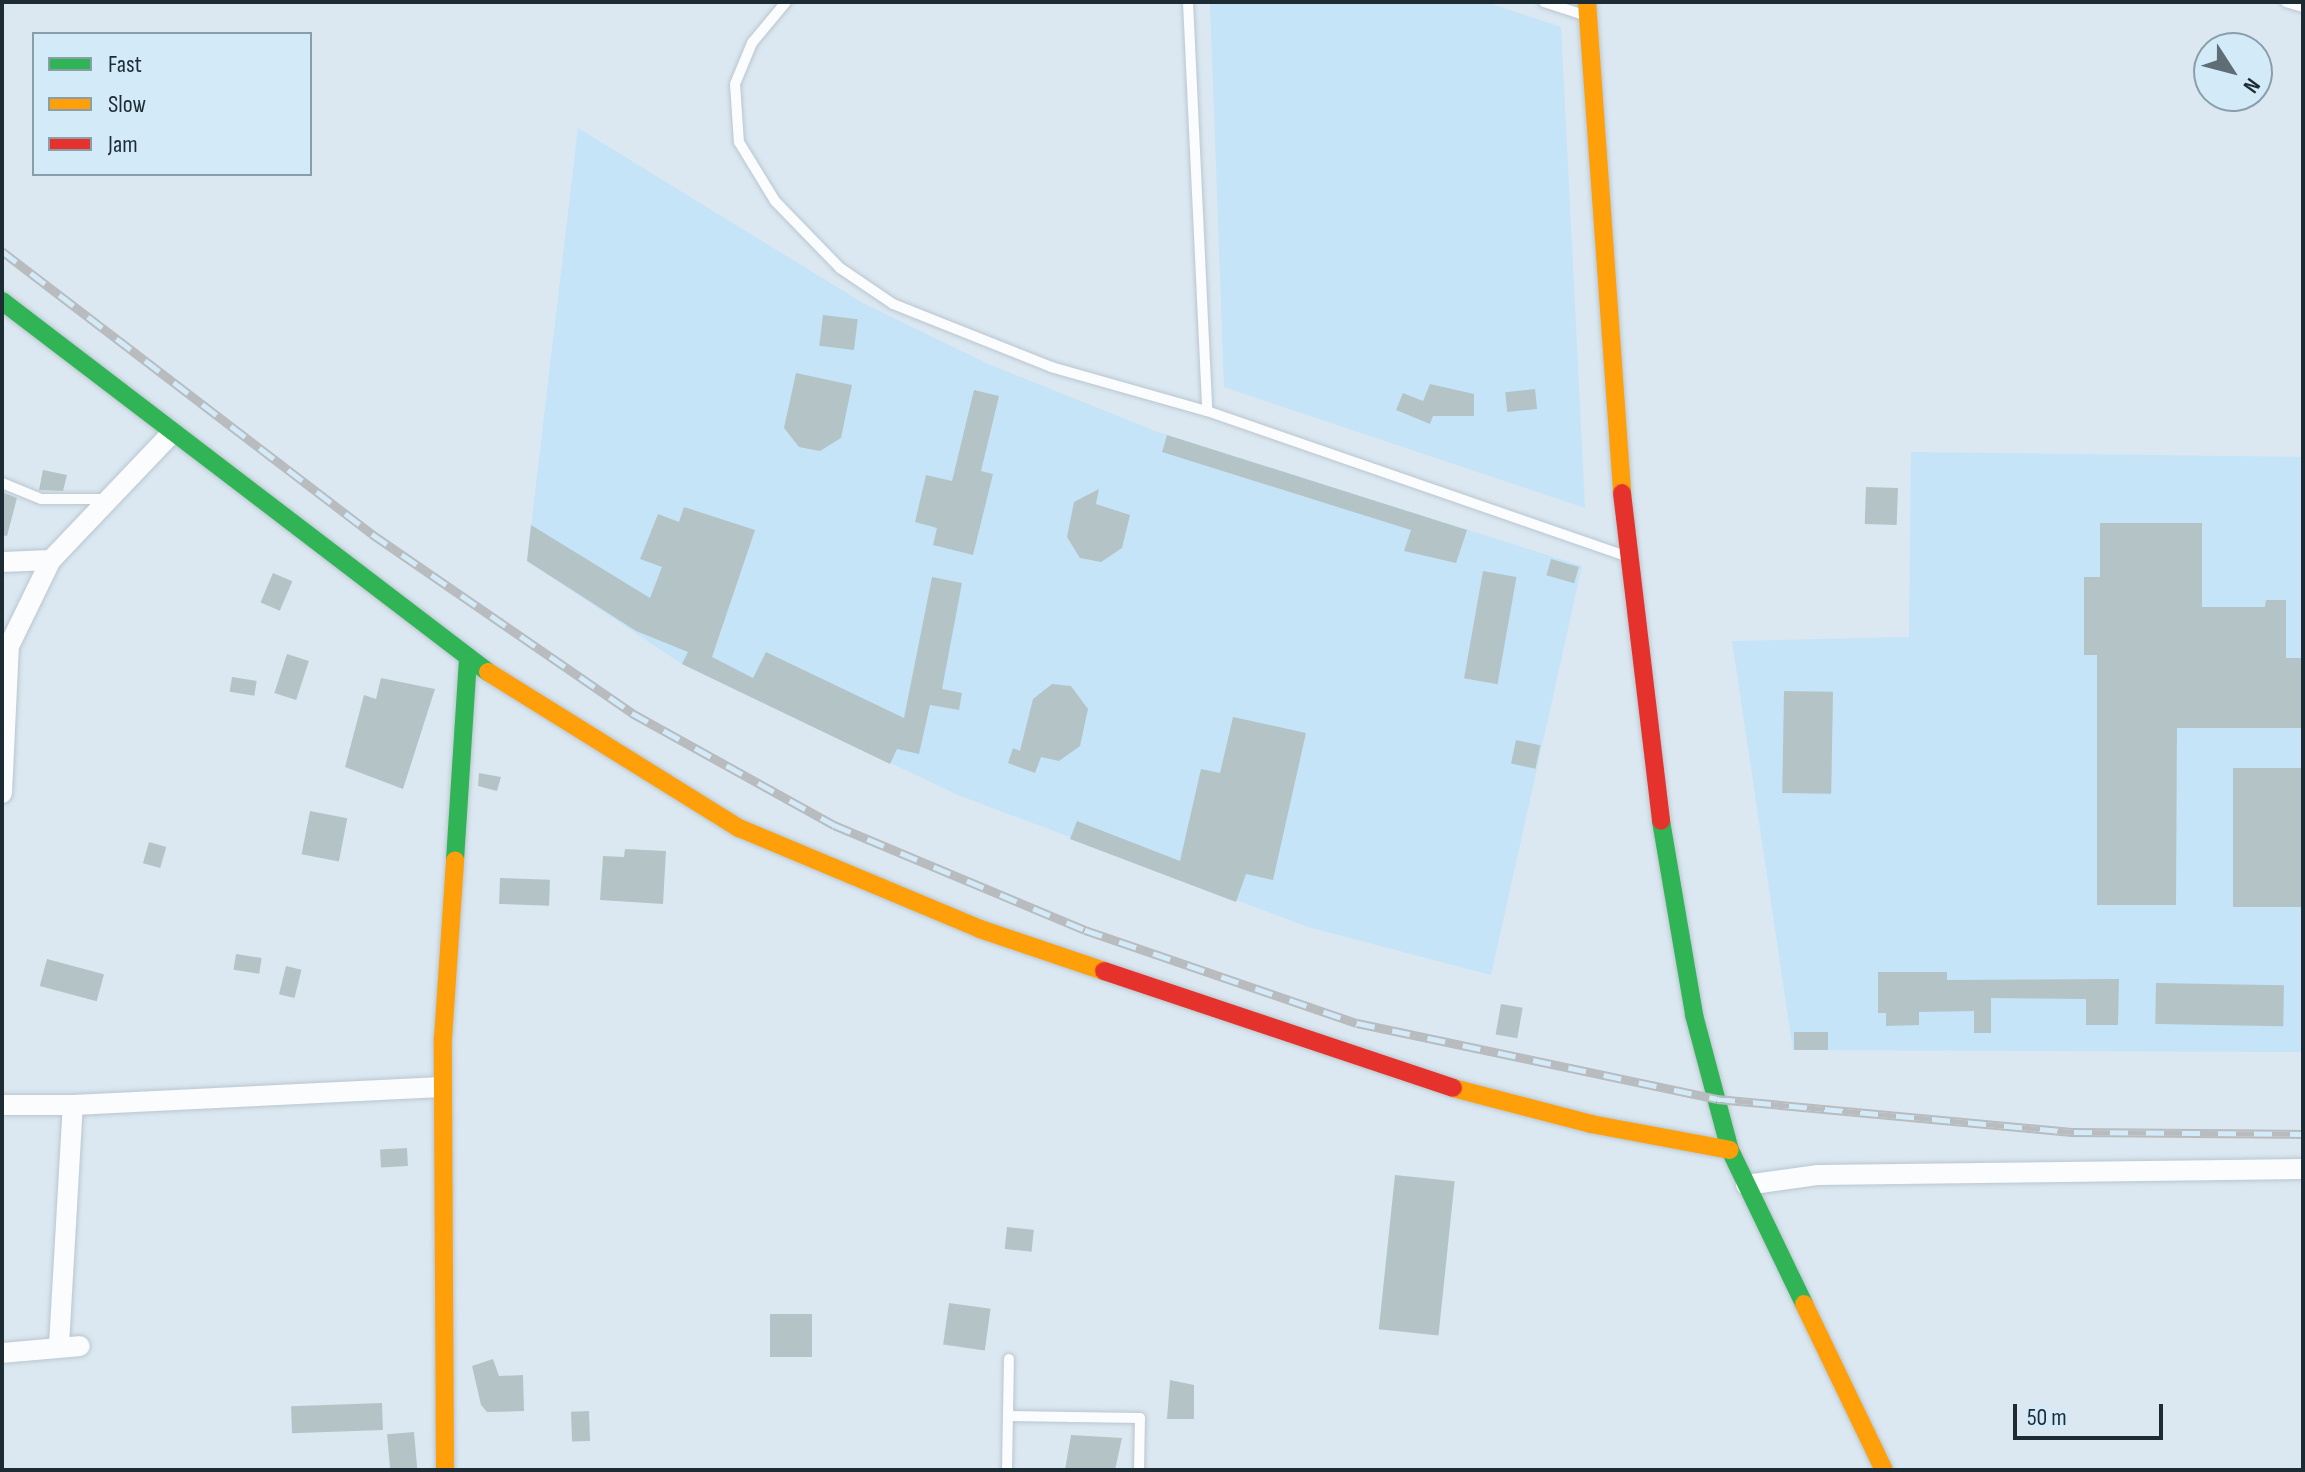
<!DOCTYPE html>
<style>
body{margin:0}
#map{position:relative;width:2305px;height:1472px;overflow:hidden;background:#dbe8f1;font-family:"Sofia Sans Condensed",sans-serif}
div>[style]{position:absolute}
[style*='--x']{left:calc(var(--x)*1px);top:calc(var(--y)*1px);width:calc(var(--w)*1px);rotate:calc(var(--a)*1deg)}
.built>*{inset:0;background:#c5e4f8}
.building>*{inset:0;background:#b4c4c6;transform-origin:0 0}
.roads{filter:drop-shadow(0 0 2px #bac6cf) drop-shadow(0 0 2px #bac6cf)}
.lane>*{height:10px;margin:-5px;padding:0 5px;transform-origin:5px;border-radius:5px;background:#fafcfd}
.street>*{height:20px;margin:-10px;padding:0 10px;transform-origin:10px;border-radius:10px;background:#fafcfd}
.fast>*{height:18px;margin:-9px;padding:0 9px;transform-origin:9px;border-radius:9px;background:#30b455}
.slow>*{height:18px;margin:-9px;padding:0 9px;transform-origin:9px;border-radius:9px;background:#ff9f0a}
.jam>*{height:18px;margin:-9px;padding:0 9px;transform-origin:9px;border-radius:9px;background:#e5322d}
.rail>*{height:9px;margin-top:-4.5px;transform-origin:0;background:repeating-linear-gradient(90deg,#d3eaf9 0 18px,#b8bcbf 0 36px);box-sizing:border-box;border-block:2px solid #b8bcbf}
span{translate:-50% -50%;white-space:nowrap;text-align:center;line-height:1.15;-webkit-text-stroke:6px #d3eaf9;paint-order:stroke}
.frame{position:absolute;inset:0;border:4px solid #1c2b34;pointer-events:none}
.legend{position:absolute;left:32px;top:32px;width:280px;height:144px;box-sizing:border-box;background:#d3eaf9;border:2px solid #8a9eaa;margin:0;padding:10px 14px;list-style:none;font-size:24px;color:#1c2b34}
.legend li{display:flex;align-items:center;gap:16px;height:40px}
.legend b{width:40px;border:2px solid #8a9eaa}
.north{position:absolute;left:2193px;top:32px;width:80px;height:80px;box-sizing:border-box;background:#d3eaf9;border:2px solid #8a9eaa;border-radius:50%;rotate:126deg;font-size:22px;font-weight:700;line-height:32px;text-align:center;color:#1c2b34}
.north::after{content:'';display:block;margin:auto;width:28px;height:36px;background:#5f6d76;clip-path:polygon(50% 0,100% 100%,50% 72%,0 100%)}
.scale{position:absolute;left:2013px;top:1404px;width:150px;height:36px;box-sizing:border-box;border:4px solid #1c2b34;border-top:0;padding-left:10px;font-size:24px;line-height:28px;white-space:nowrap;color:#1c2b34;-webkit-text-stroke:6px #d3eaf9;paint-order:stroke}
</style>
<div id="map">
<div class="built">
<i style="clip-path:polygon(1210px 2px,1486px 2px,1561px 27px,1585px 508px,1224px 387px)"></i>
<i style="clip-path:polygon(578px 128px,863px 303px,986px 363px,1155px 431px,1582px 566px,1491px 975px,1308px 927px,958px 795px,682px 664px,527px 561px)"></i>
<i style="clip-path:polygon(1911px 452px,2303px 457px,2303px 1052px,1793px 1050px,1732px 641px,1909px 637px)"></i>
</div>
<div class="building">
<i style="left:823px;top:315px;width:35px;height:31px;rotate:7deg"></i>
<i style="clip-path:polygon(796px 373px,852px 385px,841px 438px,820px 451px,799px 447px,784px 428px)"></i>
<i style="clip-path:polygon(1430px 384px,1474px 394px,1474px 416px,1433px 416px,1430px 424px,1396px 410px,1403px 393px,1423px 401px)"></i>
<i style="left:1535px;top:389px;width:20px;height:30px;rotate:84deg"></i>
<i style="clip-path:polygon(974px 390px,999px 396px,981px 471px,993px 474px,973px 555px,933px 545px,937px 528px,915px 522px,926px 475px,952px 481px)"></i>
<i style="clip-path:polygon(1167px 435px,1467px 530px,1456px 563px,1404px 551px,1411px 530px,1162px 452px)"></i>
<i style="clip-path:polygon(43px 470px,67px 475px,63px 491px,39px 490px)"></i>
<i style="left:1866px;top:487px;width:32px;height:37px;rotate:2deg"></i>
<i style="clip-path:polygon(1099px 489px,1096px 504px,1130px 515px,1122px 548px,1101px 562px,1080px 558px,1067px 537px,1074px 502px)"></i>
<i style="clip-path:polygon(2px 492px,17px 498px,7px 536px,2px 535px)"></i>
<i style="clip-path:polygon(684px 507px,755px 530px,712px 657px,753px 678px,766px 652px,904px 718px,932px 577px,962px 583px,942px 689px,962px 693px,959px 710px,930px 705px,919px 754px,897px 749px,890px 764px,682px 664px,688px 652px,636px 631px,527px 561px,531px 525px,650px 598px,662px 567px,640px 559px,658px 514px,679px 522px)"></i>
<i style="clip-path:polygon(2100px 523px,2202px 523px,2202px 607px,2265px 607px,2266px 600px,2286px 600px,2286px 658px,2303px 658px,2303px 728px,2177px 728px,2176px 905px,2097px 905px,2097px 655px,2084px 655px,2084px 577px,2100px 577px)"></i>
<i style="left:1551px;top:559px;width:29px;height:17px;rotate:16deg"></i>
<i style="left:1483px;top:571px;width:34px;height:109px;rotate:10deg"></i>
<i style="left:273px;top:573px;width:21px;height:32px;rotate:23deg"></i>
<i style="left:287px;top:654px;width:23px;height:41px;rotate:18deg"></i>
<i style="left:232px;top:677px;width:25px;height:15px;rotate:9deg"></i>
<i style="clip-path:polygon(381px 678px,435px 689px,403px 789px,345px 767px,364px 695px,376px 699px)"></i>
<i style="clip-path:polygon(1052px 684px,1071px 686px,1088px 709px,1080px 746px,1059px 761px,1041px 757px,1035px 773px,1008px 763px,1013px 748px,1020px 751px,1033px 699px)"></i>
<i style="left:1784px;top:691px;width:49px;height:102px;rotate:1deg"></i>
<i style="clip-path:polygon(1233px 717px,1306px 733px,1273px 880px,1246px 874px,1236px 902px,1070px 839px,1077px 821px,1180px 861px,1201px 769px,1220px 773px)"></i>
<i style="left:1516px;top:740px;width:25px;height:24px;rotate:12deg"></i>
<i style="left:2233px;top:768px;width:70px;height:139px"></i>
<i style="clip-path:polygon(479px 773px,501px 777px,497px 791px,478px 786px)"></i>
<i style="left:310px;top:811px;width:38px;height:44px;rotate:11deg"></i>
<i style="left:149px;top:842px;width:18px;height:22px;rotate:16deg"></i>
<i style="clip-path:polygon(625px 849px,666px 851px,663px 904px,600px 900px,603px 856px,624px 857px)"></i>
<i style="left:500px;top:878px;width:50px;height:26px;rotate:2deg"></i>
<i style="left:236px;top:954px;width:26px;height:16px;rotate:9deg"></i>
<i style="left:47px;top:959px;width:59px;height:28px;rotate:15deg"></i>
<i style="left:286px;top:966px;width:16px;height:29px;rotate:14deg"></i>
<i style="clip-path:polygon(1878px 972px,1947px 972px,1947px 980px,2119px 979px,2118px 1025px,2086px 1025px,2086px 999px,1991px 998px,1991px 1033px,1974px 1033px,1974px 1011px,1919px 1012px,1919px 1025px,1886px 1026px,1886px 1013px,1878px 1013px)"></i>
<i style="left:2156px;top:983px;width:128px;height:41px;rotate:1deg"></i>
<i style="left:1501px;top:1004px;width:22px;height:31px;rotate:10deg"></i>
<i style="left:1794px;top:1032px;width:34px;height:18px"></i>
<i style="left:407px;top:1148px;width:18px;height:27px;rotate:87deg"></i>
<i style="left:1395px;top:1175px;width:60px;height:155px;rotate:6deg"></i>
<i style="left:1007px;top:1227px;width:27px;height:22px;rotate:6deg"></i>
<i style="left:949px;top:1303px;width:42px;height:42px;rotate:8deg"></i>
<i style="left:770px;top:1314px;width:42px;height:43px"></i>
<i style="clip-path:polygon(493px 1359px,499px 1376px,523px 1375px,524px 1411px,487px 1412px,481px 1405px,472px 1366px)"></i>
<i style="clip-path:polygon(1170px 1380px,1194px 1385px,1194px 1419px,1167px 1419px)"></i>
<i style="left:382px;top:1403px;width:27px;height:91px;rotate:88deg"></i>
<i style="left:589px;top:1411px;width:30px;height:18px;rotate:88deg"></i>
<i style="left:414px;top:1432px;width:38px;height:27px;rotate:85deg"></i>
<i style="clip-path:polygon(1071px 1435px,1122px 1438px,1115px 1470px,1065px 1470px)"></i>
</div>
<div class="roads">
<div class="lane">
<i style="--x:786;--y:2;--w:53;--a:129.7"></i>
<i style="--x:752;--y:43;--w:44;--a:112.5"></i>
<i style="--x:735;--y:84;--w:58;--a:86.1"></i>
<i style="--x:739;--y:142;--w:69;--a:58.6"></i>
<i style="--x:775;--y:201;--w:93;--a:45.9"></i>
<i style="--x:840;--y:268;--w:64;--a:34.2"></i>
<i style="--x:893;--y:304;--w:170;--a:21.7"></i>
<i style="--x:1051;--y:367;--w:162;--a:15.8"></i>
<i style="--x:1188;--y:2;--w:409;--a:87.3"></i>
<i style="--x:1207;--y:411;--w:440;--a:19.1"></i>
<i style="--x:1544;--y:2;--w:42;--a:18"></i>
<i style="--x:2286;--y:2;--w:18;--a:16"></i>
<i style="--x:2;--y:483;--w:42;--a:22.3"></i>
<i style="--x:41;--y:499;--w:62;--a:0"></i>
<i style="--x:1008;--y:1416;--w:132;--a:0.9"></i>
<i style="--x:1140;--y:1418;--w:52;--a:91.1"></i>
<i style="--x:1007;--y:1470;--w:111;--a:-89"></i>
</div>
<div class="street">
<i style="--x:2;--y:562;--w:49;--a:-2.3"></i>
<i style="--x:2;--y:793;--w:147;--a:-87.3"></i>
<i style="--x:9;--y:646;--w:96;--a:-64"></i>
<i style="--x:51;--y:560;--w:175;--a:-46.4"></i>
<i style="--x:2;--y:1105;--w:71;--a:0"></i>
<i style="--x:1746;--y:1185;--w:73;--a:-7.9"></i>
<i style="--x:1818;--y:1175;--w:485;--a:-0.7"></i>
<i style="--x:59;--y:1345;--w:240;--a:-86.7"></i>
<i style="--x:73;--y:1105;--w:369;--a:-2.8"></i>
<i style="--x:2;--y:1353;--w:78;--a:-5.1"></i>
</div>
<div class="fast">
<i style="--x:2;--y:301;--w:611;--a:37.36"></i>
<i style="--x:1661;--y:821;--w:197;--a:80.3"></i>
<i style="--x:1694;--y:1015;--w:140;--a:75.1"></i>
<i style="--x:1730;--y:1150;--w:171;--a:64.3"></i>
<i style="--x:455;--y:860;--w:200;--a:-86.3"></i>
</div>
<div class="slow">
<i style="--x:1587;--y:2;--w:492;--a:85.9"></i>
<i style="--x:488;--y:672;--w:296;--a:31.9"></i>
<i style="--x:739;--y:828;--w:261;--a:22.7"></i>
<i style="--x:980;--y:929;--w:131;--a:18.7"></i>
<i style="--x:1453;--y:1088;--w:143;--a:14.6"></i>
<i style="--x:1591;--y:1124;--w:141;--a:10.6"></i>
<i style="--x:1804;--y:1304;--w:184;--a:64.3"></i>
<i style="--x:445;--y:1470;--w:432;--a:-90.3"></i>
<i style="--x:443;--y:1038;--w:178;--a:-86.1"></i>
</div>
<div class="jam">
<i style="--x:1622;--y:493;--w:330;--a:83.2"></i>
<i style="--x:1104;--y:971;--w:368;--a:18.5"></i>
</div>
</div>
<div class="rail">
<i style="--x:2;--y:251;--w:466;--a:37.4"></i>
<i style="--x:372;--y:534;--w:316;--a:34.5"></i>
<i style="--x:632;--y:713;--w:231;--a:29"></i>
<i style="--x:834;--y:825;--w:272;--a:22.7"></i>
<i style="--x:1085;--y:930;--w:287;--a:18.9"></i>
<i style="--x:1357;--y:1023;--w:368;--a:11.9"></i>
<i style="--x:1717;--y:1099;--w:359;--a:5.3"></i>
<i style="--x:2074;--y:1132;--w:229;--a:0.5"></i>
</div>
<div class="frame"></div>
<ul class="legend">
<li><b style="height:10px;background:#30b455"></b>Fast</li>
<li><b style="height:10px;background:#ff9f0a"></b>Slow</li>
<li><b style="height:10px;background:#e5322d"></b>Jam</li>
</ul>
<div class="north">N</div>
<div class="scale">50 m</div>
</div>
